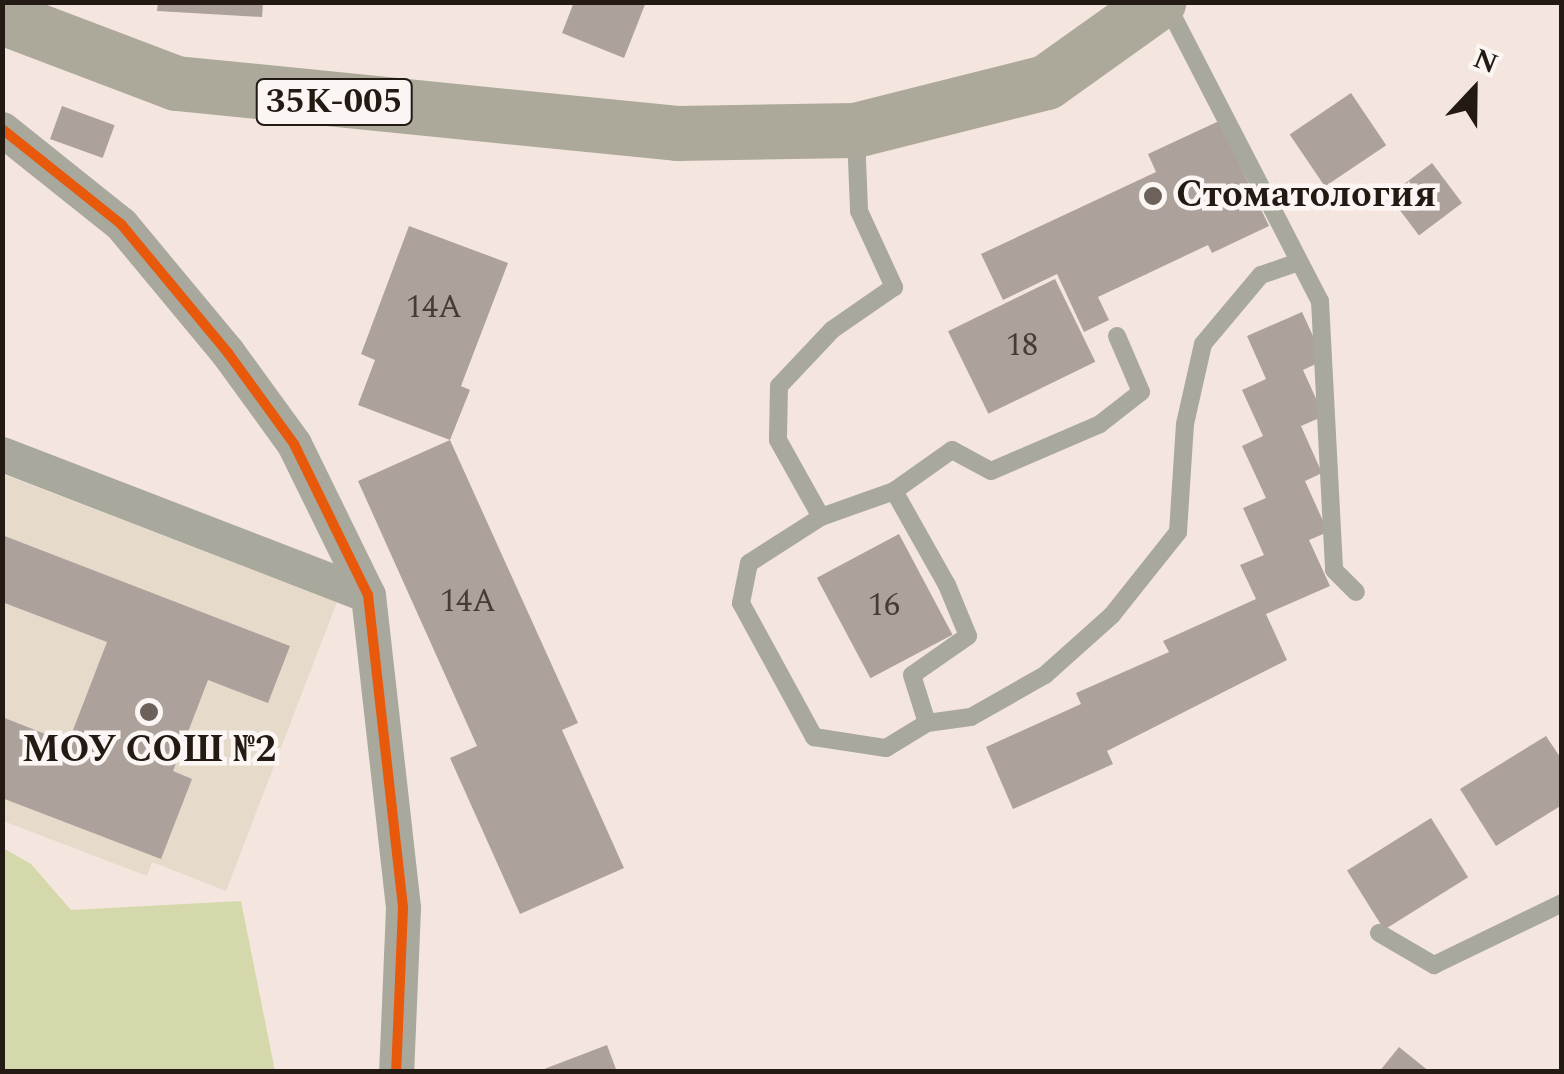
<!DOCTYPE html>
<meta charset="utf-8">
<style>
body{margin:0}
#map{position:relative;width:1564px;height:1074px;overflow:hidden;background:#f4e6de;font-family:Spectral,serif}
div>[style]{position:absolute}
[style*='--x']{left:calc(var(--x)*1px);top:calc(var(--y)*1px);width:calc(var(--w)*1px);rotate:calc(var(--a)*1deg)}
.education>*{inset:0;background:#e6dacb}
.green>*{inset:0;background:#d4d8ab}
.building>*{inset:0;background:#aca19b;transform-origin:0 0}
.service>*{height:18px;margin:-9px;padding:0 9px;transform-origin:9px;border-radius:9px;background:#a8a89c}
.minor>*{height:35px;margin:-17.5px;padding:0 17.5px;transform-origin:17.5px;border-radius:17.5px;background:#a8a89c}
.primary>*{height:55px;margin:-27.5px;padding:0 27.5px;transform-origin:27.5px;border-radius:27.5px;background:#ada99a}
.cycleway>*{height:10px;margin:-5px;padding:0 5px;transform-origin:5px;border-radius:5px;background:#e8590c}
.dots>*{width:28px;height:28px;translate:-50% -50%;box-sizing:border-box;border:5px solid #fbf6f3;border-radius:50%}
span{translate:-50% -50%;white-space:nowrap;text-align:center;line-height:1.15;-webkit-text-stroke:9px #fbf6f3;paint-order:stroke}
.number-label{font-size:32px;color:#453c36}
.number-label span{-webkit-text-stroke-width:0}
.shield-label span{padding:2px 8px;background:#fbf6f3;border:2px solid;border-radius:8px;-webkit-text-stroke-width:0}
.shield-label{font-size:35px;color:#231a14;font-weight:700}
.poi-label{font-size:38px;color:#231a14;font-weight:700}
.left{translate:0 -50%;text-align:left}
.frame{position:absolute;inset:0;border:5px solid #231a14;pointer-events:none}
.north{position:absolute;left:1424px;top:40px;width:100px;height:100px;-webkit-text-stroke:8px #fbf6f3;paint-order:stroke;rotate:22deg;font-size:28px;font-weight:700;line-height:40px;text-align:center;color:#231a14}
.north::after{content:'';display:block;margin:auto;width:35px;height:45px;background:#231a14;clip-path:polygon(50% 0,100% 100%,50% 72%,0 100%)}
</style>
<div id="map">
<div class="education">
<i style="clip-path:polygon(2px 474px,337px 602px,226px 891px,152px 862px,147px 876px,3px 821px)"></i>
</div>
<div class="green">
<i style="clip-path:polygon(3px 848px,31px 864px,71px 910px,241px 901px,275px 1071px,3px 1071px)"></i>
</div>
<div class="building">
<i style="clip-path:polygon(158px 2px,263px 2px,262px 17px,157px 11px)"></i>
<i style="clip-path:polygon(574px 2px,646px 2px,624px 58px,562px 33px)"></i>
<i style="left:1351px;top:93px;width:63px;height:74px;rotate:56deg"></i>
<i style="left:62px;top:106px;width:56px;height:35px;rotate:20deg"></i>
<i style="clip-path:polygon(1219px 121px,1269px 226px,1212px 253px,1208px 245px,1098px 297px,1109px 320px,1084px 332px,1057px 274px,1003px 300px,981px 254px,1156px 172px,1148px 154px)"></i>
<i style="left:1432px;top:163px;width:50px;height:54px;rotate:53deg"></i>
<i style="clip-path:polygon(409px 226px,508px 263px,461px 386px,470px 390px,450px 440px,578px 723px,562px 730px,624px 868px,520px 914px,450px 758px,477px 746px,358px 481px,450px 440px,358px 405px,375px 360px,361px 354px)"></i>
<i style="left:1055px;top:279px;width:92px;height:119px;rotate:64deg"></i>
<i style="clip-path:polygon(1302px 312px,1324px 360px,1303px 370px,1324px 416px,1301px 426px,1322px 473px,1305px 481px,1328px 532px,1309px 540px,1330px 586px,1266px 614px,1287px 660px,1107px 751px,1113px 764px,1013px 809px,986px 747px,1081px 704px,1076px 693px,1169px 652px,1163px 641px,1256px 599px,1240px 565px,1264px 555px,1243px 508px,1266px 498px,1242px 446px,1263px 436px,1242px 390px,1266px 379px,1247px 336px)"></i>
<i style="left:899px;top:534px;width:114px;height:93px;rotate:62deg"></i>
<i style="clip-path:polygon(2px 535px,290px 646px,268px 703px,208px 680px,173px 771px,192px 779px,161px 859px,2px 798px,2px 717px,68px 743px,107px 642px,2px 602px)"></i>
<i style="clip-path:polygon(1546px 736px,1562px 760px,1562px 805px,1496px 846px,1460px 789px)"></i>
<i style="left:1431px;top:818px;width:70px;height:99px;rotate:58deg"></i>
<i style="clip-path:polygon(607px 1045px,617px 1072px,539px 1072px,539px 1071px)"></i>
<i style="clip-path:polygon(1399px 1047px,1430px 1072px,1379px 1072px)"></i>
</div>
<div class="service">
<i style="--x:1166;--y:3;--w:335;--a:62.7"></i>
<i style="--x:1320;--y:301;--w:269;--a:87"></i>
<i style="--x:1334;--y:570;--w:31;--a:45"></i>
<i style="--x:856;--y:135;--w:76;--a:87.7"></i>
<i style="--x:859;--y:211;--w:84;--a:65.3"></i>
<i style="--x:894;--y:287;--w:75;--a:145.3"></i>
<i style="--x:832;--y:330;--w:77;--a:133.4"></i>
<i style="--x:779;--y:386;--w:54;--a:91.1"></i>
<i style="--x:778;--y:440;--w:88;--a:60.8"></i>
<i style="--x:821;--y:517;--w:85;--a:147.4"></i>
<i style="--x:749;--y:563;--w:41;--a:101.3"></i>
<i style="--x:741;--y:603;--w:153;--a:61.4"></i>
<i style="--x:814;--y:737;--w:73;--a:8.7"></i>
<i style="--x:886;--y:748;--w:48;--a:-31.4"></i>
<i style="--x:927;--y:723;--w:44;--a:-7.8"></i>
<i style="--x:971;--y:717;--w:85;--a:-29.6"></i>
<i style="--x:1045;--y:675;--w:90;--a:-41.8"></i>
<i style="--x:1112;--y:615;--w:106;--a:-51.5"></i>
<i style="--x:1178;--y:532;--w:108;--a:-86.3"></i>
<i style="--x:1185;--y:424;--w:82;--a:-77.3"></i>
<i style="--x:1203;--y:344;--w:90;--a:-50"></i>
<i style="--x:1261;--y:275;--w:36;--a:-19"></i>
<i style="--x:894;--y:491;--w:108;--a:60.6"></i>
<i style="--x:947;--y:585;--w:55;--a:67.6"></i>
<i style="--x:968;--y:636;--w:68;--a:145.1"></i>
<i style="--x:912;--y:675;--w:50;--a:72.6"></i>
<i style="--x:821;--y:517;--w:77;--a:-19.6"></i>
<i style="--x:894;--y:491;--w:71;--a:-35.3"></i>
<i style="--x:952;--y:450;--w:44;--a:28.3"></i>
<i style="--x:991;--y:471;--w:119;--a:-23.3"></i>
<i style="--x:1100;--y:424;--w:52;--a:-38"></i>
<i style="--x:1141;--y:392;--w:61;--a:-113.2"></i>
<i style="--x:1379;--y:933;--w:64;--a:30.2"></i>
<i style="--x:1434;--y:965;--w:142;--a:-25.8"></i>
</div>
<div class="minor">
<i style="--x:2;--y:129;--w:152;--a:38.6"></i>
<i style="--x:121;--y:224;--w:168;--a:50.3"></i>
<i style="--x:228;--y:353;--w:112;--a:54"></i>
<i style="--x:294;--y:444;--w:168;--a:63.9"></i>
<i style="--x:368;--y:595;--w:315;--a:83.6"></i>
<i style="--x:403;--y:908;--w:164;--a:92.4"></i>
<i style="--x:2;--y:454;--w:392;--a:21.1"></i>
</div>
<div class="primary">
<i style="--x:2;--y:17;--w:186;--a:20.8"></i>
<i style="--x:176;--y:83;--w:503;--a:5.7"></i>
<i style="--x:677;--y:133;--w:178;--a:-1"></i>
<i style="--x:855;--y:130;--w:197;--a:-14.1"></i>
<i style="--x:1046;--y:82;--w:138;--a:-35.5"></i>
</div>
<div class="cycleway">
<i style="--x:2;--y:129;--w:152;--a:38.6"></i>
<i style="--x:121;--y:224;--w:168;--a:50.3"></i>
<i style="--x:228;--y:353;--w:112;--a:54"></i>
<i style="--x:294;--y:444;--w:168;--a:63.9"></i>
<i style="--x:368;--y:595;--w:315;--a:83.6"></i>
<i style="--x:403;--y:908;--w:164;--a:92.4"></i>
</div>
<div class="dots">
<i style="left:1153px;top:196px;background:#6c615b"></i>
<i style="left:149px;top:712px;background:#6c615b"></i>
</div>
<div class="number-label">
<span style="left:434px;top:308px">14А</span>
<span style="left:1022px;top:346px">18</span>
<span style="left:468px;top:602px">14А</span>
<span style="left:884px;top:606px">16</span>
</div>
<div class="shield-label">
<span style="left:334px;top:102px">35К-005</span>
</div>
<div class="poi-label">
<span class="left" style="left:1176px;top:196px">Стоматология</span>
<span style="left:149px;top:751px">МОУ СОШ №2</span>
</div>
<div class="frame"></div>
<div class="north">N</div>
</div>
